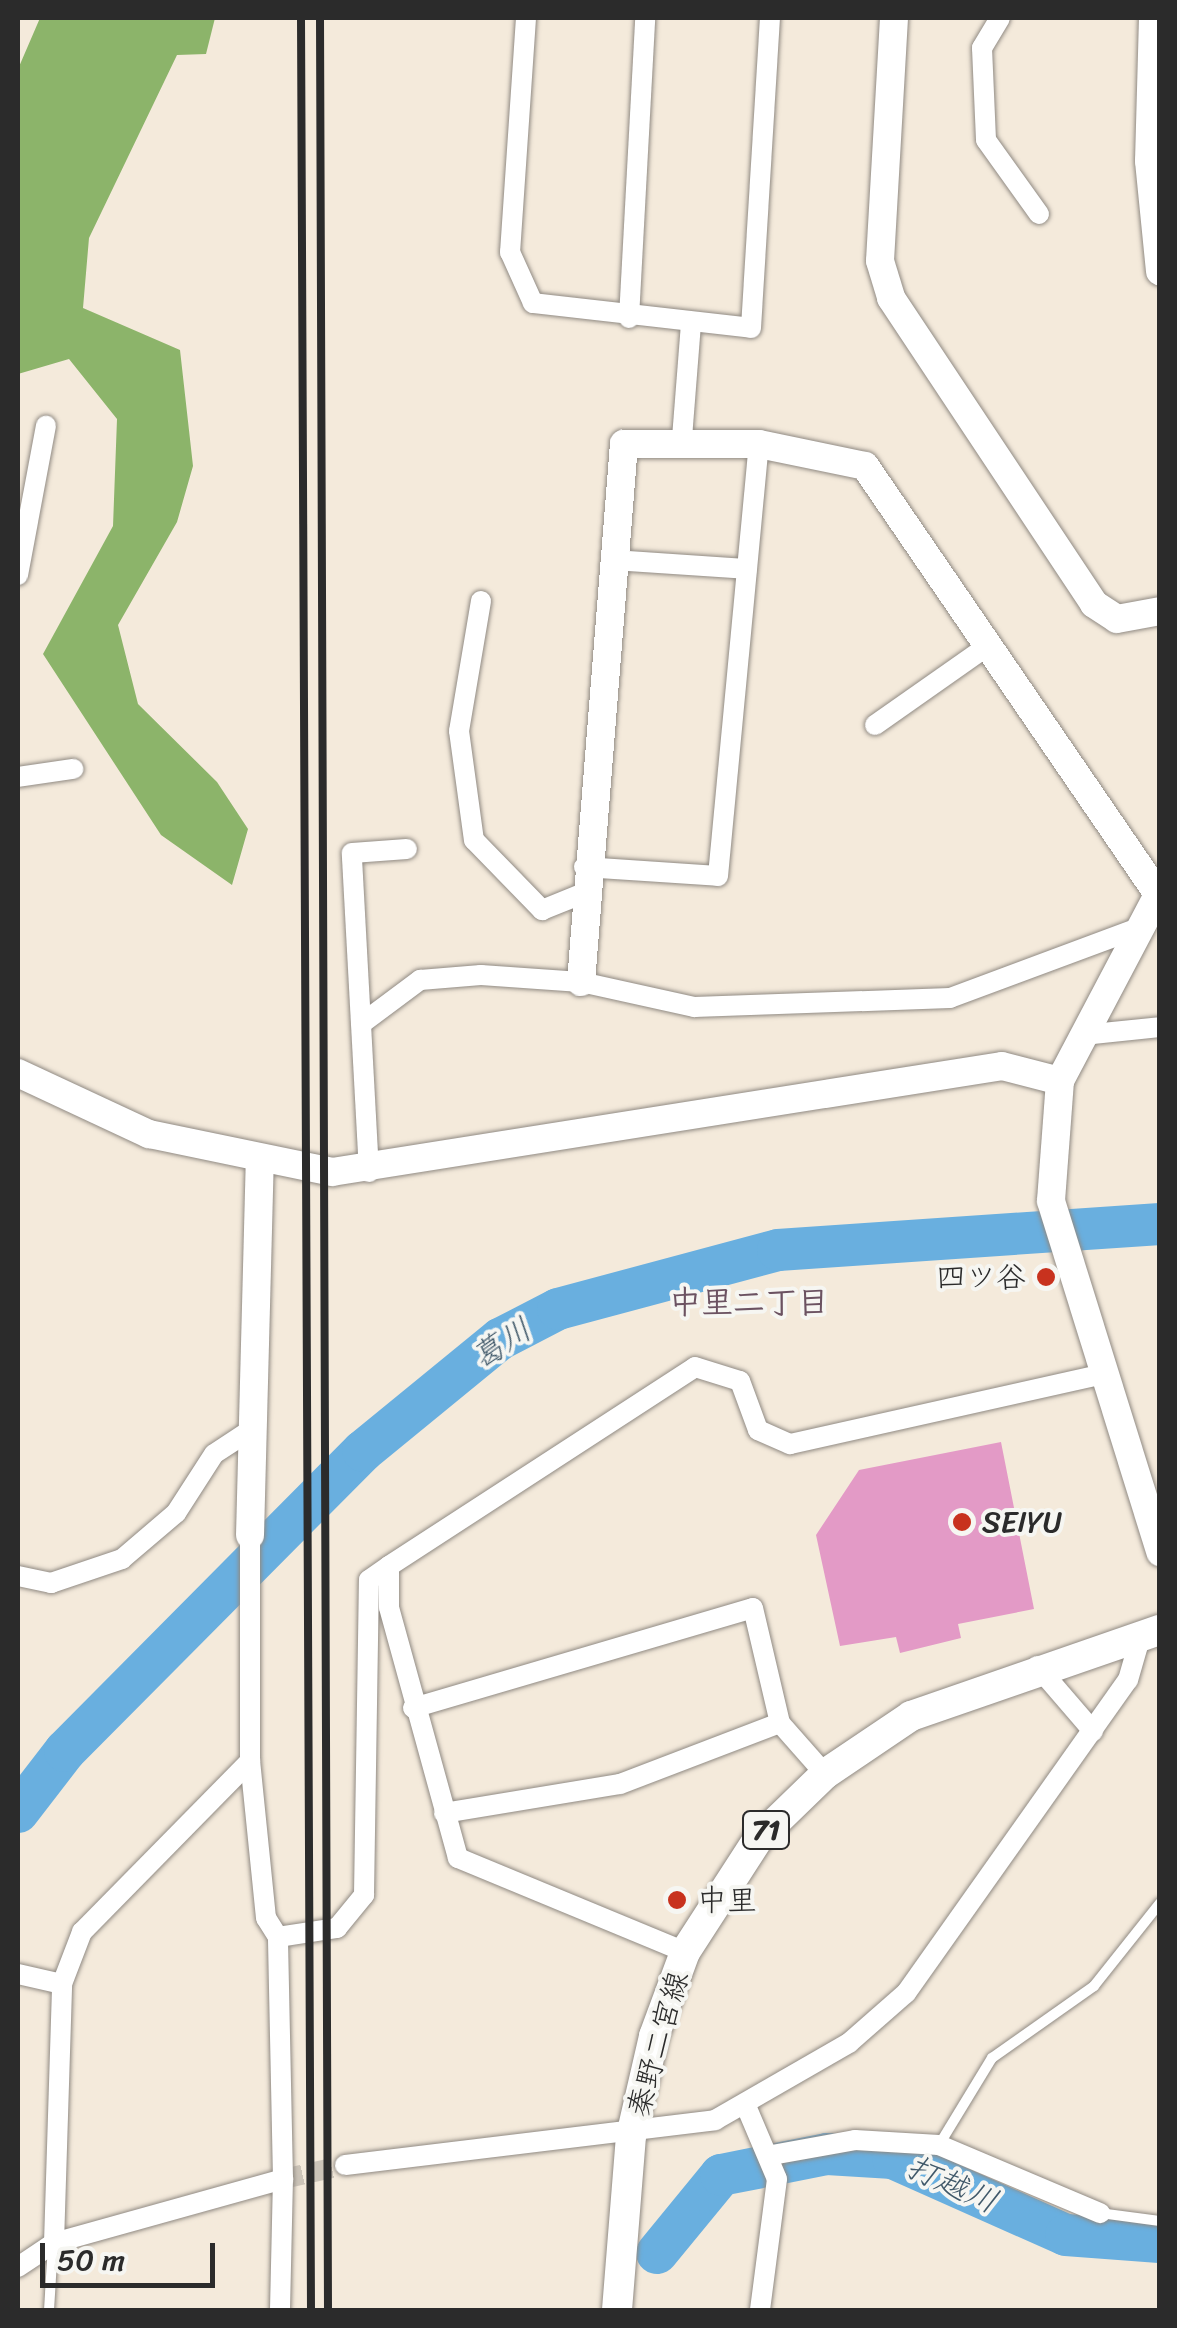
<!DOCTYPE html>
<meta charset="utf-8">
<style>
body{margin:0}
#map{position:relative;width:1177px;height:2328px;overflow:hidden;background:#f4eadb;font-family:Sriracha,"Klee One",sans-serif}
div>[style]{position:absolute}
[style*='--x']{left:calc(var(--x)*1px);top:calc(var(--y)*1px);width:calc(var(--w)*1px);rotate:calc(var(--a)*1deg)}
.forest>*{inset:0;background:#8cb46a}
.river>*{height:42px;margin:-21px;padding:0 21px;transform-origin:21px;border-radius:21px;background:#69afdf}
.building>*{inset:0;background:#e39ac6}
.street-tunnel>*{height:20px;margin-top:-10px;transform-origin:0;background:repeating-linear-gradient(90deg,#ccc4b8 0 20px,transparent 0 30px)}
.roads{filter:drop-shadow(0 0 2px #908a83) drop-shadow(0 0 2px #908a83)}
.lane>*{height:10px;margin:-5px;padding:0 5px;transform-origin:5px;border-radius:5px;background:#fff}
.street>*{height:20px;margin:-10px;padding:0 10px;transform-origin:10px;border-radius:10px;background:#fff}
.secondary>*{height:28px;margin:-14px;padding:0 14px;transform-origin:14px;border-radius:14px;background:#fff}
.primary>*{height:30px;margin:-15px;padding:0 15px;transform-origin:15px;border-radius:15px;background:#fff}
.rail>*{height:8px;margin:-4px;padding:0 4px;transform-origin:4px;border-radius:4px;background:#2b2b2b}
.dots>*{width:28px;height:28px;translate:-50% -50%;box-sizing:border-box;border:5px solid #f6f6f2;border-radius:50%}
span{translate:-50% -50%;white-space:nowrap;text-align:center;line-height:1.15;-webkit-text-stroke:8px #f6f6f2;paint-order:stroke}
.shield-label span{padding:2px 8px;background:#f6f6f2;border:2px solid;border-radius:8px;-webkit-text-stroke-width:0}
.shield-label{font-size:28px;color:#2b2b2b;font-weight:700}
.poi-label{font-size:30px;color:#2b2b2b}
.right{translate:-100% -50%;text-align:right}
.left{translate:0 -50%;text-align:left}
.street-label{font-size:30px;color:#2b2b2b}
.neighbourhood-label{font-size:32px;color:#6b5261;font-weight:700}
.water-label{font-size:32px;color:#41596a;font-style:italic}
.frame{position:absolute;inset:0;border:20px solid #2b2b2b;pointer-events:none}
.scale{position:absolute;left:40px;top:2243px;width:175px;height:45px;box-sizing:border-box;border:5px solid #2b2b2b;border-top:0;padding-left:12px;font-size:30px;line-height:35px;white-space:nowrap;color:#2b2b2b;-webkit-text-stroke:8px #f6f6f2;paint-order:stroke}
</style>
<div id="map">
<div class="forest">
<i style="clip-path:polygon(40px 18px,215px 18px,206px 54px,177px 55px,89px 238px,83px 308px,180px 350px,193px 466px,177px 522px,118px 625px,138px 704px,217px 782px,248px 829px,232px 885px,161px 835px,43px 654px,113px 526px,117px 419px,69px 359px,18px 374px,18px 69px)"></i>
</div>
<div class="river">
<i style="--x:18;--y:1812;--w:77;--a:-52.4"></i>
<i style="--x:65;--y:1751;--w:423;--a:-45.2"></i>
<i style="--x:363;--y:1451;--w:177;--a:-39.3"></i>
<i style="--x:500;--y:1339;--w:65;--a:-27.3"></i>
<i style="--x:558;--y:1309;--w:228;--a:-15"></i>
<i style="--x:778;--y:1250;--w:383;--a:-3.9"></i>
<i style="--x:657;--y:2253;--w:101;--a:-50.6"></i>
<i style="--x:721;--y:2175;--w:108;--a:-11.2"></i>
<i style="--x:827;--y:2154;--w:66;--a:3.5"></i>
<i style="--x:893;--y:2158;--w:189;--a:24"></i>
<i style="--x:1066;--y:2235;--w:94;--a:4.3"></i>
</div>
<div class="building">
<i style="clip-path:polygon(1001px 1442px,1034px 1609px,958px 1624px,961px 1638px,900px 1653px,896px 1637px,840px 1646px,816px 1535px,859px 1470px)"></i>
</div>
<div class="street-tunnel">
<i style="--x:283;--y:2179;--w:64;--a:-12.7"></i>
</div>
<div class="roads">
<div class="lane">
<i style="--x:939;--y:2145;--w:102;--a:-58.7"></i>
<i style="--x:992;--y:2058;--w:125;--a:-35.2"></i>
<i style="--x:1094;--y:1986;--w:106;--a:-51.5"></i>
<i style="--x:1100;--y:2213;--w:61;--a:7.6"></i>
<i style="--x:49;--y:2310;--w:66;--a:-86.5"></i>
</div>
<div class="street">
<i style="--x:526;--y:18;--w:235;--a:93.9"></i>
<i style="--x:510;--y:252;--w:56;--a:65.7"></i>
<i style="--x:533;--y:303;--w:219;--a:6.5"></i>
<i style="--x:751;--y:328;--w:311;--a:-86.5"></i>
<i style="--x:1000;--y:18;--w:35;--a:121"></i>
<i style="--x:982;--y:48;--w:92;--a:87.5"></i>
<i style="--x:986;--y:140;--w:91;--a:54.4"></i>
<i style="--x:629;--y:318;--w:300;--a:-86.9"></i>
<i style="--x:682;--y:438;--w:115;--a:-85.5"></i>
<i style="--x:612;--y:560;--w:135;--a:3.8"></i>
<i style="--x:18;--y:575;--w:152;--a:-79.4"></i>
<i style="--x:481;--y:601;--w:132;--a:99.6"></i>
<i style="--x:459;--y:731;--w:110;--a:82.2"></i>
<i style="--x:474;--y:840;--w:98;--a:45.8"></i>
<i style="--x:542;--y:910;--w:45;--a:-22"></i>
<i style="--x:875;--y:725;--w:139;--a:-35.1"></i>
<i style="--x:18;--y:777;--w:56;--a:-8.3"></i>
<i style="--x:584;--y:867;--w:134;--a:3.8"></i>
<i style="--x:718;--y:876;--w:434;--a:-84.6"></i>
<i style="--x:365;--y:1021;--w:69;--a:-36.7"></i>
<i style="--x:420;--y:980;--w:61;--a:-4.7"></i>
<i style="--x:481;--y:975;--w:100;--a:4"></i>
<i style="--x:581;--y:982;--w:116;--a:12.5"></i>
<i style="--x:694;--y:1007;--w:256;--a:-2"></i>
<i style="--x:950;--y:998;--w:204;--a:-20.4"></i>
<i style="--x:1083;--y:1035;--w:77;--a:-5.9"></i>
<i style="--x:369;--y:1172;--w:319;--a:-93.1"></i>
<i style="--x:352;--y:853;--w:55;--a:-4.2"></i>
<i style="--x:18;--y:1576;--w:34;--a:12"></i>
<i style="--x:51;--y:1583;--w:75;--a:-18.7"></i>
<i style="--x:122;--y:1559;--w:71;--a:-40.4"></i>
<i style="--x:176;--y:1513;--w:70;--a:-57.2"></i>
<i style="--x:214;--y:1454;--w:45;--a:-33.3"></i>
<i style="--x:1037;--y:1666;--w:86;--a:49.3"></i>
<i style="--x:413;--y:1708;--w:354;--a:-16.4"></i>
<i style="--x:753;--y:1608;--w:118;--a:76.8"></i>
<i style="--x:780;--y:1723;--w:68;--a:48.6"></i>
<i style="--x:444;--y:1813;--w:178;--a:-9.4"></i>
<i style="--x:620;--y:1784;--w:171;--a:-20.9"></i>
<i style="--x:278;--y:1937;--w:60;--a:-8.7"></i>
<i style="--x:337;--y:1928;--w:43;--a:-50.7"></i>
<i style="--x:364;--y:1895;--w:315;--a:-89.1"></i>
<i style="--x:369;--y:1580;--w:24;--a:-35"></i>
<i style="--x:685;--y:1952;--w:246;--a:-157.5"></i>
<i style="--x:458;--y:1858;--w:260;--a:-105.4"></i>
<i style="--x:389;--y:1607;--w:41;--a:-90"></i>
<i style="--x:389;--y:1566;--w:365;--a:-33"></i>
<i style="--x:695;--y:1367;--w:47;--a:17.3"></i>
<i style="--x:740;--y:1381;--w:52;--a:69.8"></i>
<i style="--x:758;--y:1430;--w:35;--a:24"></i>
<i style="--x:790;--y:1444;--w:316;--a:-12.6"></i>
<i style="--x:18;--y:1974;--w:45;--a:12.8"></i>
<i style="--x:746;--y:2106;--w:79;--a:67"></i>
<i style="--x:777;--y:2179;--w:132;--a:97.4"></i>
<i style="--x:772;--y:2155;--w:84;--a:-10.2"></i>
<i style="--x:855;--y:2140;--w:84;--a:3.4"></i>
<i style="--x:939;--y:2145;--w:175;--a:22.9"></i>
<i style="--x:345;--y:2165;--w:373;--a:-6.9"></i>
<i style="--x:715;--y:2120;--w:155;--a:-29.9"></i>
<i style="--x:849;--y:2043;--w:76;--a:-41.3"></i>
<i style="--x:906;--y:1993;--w:384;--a:-54.7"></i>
<i style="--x:1128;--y:1680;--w:47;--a:-73.9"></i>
<i style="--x:54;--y:2243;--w:259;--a:-88.2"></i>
<i style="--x:62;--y:1984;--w:56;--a:-69"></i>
<i style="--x:82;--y:1932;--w:240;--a:-45.5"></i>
<i style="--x:18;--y:2267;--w:43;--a:-33.7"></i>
<i style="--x:54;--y:2243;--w:238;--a:-15.6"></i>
<i style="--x:283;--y:2179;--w:242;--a:-91.2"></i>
<i style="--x:278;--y:1937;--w:22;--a:-122"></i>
<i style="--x:266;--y:1918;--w:158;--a:-95.8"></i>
<i style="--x:250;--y:1761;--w:226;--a:-90"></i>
<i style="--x:280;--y:2310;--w:131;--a:-88.7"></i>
</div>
<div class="secondary">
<i style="--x:894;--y:18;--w:243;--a:93.3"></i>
<i style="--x:880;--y:261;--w:39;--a:73"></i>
<i style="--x:891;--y:298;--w:367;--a:56.4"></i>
<i style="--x:1094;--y:604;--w:27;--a:33"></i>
<i style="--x:1117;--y:619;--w:44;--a:-10.5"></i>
<i style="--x:1153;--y:18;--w:143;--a:91.6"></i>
<i style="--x:1149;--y:161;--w:111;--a:84.3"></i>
<i style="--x:1160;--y:891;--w:215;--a:117.8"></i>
<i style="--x:1060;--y:1081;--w:120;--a:94.3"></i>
<i style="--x:1051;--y:1201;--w:368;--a:72.7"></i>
<i style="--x:581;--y:982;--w:540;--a:-85.43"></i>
<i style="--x:624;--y:444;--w:135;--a:0"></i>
<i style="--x:759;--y:444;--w:108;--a:11.7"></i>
<i style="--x:865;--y:466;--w:519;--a:55.61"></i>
<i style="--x:18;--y:1073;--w:145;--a:25"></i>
<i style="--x:149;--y:1134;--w:187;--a:11.7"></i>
<i style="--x:332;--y:1172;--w:678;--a:-8.99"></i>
<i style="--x:1002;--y:1066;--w:60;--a:14.5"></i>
<i style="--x:250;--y:1535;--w:372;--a:-88.5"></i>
</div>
<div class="primary">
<i style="--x:617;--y:2310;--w:175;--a:-85.4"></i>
<i style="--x:631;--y:2136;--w:103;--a:-77"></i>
<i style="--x:654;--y:2036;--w:90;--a:-69.7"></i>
<i style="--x:685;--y:1952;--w:135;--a:-57.1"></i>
<i style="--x:758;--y:1839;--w:93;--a:-44.1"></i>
<i style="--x:825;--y:1774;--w:104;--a:-34"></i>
<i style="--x:911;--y:1716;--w:263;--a:-19.1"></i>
</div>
</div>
<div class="rail">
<i style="--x:301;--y:18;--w:2292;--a:89.75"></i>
<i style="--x:320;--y:18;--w:2292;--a:89.8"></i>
</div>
<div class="dots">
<i style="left:1046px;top:1277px;background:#c8321e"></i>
<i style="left:962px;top:1522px;background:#c8321e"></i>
<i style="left:677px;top:1900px;background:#c8321e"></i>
</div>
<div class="shield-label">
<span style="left:766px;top:1830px">71</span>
</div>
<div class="poi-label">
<span class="right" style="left:1026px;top:1277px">四ツ谷</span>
<span class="left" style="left:982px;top:1522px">SEIYU</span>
<span class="left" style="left:697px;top:1900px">中里</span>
</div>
<div class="street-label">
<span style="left:658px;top:2044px;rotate:-74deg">秦野二宮線</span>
</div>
<div class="neighbourhood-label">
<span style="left:749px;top:1303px">中里二丁目</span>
</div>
<div class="water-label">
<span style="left:502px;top:1344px;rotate:-33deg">葛川</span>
<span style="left:952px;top:2185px;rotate:24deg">打越川</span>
</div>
<div class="frame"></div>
<div class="scale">50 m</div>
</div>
